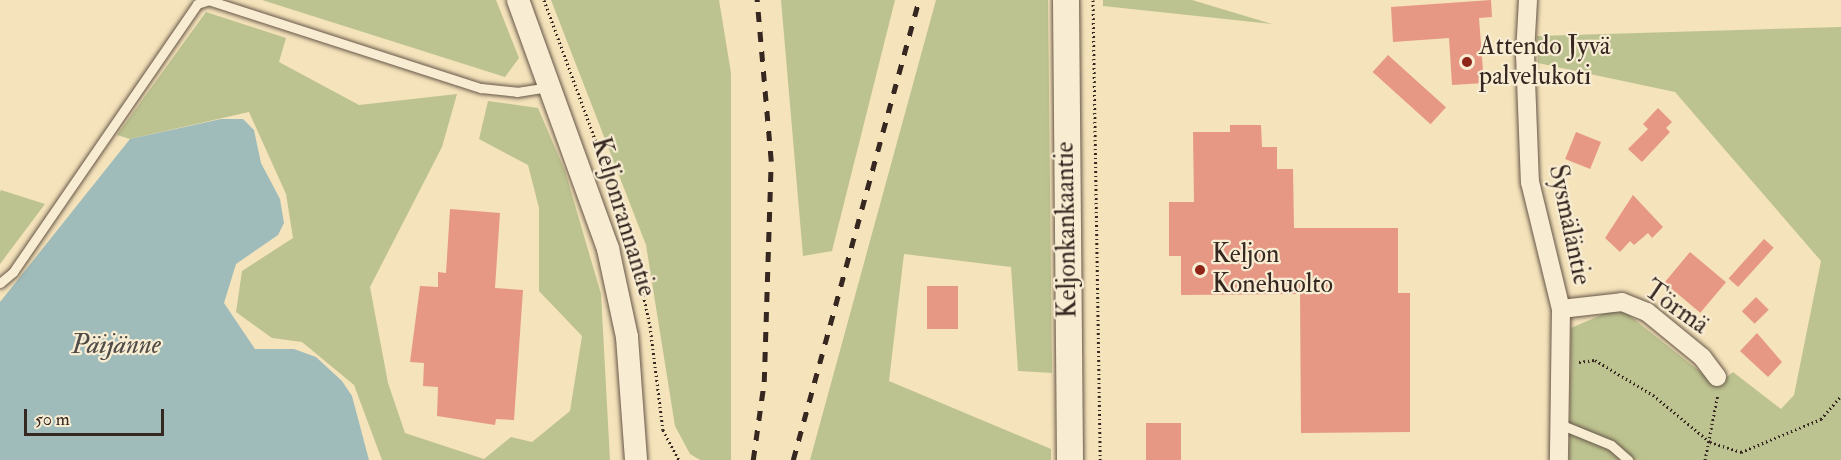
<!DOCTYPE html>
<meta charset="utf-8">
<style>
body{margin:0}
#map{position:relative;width:1841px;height:460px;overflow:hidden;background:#f5e3bb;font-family:"IM FELL Double Pica",serif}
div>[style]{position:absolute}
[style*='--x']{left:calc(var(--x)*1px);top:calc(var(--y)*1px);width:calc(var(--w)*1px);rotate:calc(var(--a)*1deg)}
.green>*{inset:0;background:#bdc390}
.water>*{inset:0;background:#a0bcba}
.building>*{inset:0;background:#e69885;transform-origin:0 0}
.path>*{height:3px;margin-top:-1.5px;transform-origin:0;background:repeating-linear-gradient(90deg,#362721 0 1.5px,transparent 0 4.5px)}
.roads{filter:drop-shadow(0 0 2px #665648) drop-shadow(0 0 2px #665648)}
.service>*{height:9px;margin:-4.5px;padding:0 4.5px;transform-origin:4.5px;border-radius:4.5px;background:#f8edd3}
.minor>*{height:18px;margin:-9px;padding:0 9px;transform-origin:9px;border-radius:9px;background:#f8edd3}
.tertiary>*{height:22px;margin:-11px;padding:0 11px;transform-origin:11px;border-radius:11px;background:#f8edd3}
.secondary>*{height:26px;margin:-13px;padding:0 13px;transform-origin:13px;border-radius:13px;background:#f8edd3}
.rail>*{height:4.5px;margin-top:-2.25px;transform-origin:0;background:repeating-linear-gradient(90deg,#362721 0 10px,transparent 0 20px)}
.dots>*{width:16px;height:16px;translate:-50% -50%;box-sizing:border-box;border:3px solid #f8edd3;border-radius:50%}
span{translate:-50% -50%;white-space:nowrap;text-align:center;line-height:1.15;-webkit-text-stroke:4.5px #f8edd3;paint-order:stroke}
.poi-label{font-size:26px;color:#362721}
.left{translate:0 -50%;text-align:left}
.street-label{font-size:26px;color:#362721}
.water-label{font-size:27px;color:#504c47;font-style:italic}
.scale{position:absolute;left:24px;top:409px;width:140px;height:27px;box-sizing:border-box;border:3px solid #362721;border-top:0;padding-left:8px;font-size:18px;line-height:21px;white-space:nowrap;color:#362721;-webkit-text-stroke:4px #f8edd3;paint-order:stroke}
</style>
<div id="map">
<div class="green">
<i style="clip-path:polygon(262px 0,496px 0,519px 58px,505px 77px)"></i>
<i style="clip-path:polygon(551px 0,719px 0,731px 73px,731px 460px,700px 460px,690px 454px,675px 426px,646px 245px)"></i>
<i style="clip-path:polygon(781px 0,895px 0,832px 251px,803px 256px)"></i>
<i style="clip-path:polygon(936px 0,1048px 0,1052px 373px,1018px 371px,1011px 267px,904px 254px,889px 381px,1051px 449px,1051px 460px,810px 460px)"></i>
<i style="clip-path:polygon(1103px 0,1192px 0,1272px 24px,1103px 6px)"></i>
<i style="clip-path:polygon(206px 12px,286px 38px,279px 62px,359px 105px,457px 94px,442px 147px,370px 287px,388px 383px,405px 433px,484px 459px,511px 437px,532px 442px,570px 411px,582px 336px,539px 291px,539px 208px,528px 165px,479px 139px,488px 101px,538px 108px,565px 171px,601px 294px,610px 460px,382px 460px,354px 385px,302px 342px,272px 338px,236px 312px,242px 271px,293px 238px,286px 194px,249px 112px,130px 139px,117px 135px)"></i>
<i style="clip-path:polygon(1841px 27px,1841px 460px,1569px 460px,1571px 328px,1608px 312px,1625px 312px,1717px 385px,1733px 372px,1781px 409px,1794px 395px,1821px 261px,1675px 92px,1538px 63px,1537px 36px)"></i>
<i style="clip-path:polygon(1px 190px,45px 204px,0 264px,0 192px)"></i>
</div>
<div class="water">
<i style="clip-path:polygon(221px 119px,243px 119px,254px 130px,261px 163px,280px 199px,284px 223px,278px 235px,236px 264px,224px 303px,255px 349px,294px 349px,316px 357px,342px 381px,352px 396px,369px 460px,0 460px,0 302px,130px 139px)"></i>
</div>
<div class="building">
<i style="clip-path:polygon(1491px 0,1492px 17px,1479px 18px,1484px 83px,1452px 85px,1449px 38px,1393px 42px,1391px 7px)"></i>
<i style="left:1388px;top:55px;width:78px;height:23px;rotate:42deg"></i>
<i style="clip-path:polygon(1658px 108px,1672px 122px,1666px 128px,1670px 132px,1642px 162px,1628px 149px,1648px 129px,1643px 124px)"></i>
<i style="clip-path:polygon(1230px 125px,1261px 125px,1262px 147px,1277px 147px,1277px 169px,1293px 169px,1294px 228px,1398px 228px,1398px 293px,1410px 293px,1410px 432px,1301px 433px,1300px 294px,1181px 295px,1181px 256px,1169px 256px,1169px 202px,1194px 202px,1193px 132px,1230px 132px)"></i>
<i style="left:1576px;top:132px;width:27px;height:29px;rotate:22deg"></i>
<i style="clip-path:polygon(1633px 195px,1663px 227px,1652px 238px,1648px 233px,1634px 245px,1630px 241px,1620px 252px,1605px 238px)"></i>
<i style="clip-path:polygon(450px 209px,500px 213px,495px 288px,523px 290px,514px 420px,496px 419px,495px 425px,437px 416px,438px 387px,423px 386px,424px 363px,410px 362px,420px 286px,438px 287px,438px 272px,446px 273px)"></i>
<i style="left:1764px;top:239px;width:13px;height:53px;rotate:42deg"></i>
<i style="left:1690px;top:252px;width:47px;height:40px;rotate:40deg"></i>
<i style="left:927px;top:286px;width:31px;height:43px"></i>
<i style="left:1756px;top:297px;width:18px;height:20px;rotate:45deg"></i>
<i style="clip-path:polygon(1757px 333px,1782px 362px,1768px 377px,1740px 351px)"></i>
<i style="left:1146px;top:423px;width:35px;height:37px"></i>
</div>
<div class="path">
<i style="--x:544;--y:0;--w:253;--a:69.9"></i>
<i style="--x:631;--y:238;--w:90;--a:77.8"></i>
<i style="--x:650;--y:326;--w:105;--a:82.9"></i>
<i style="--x:663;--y:430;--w:34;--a:62"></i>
<i style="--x:1093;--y:0;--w:460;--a:89.1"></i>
<i style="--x:1579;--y:362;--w:16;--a:-7"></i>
<i style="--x:1595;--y:360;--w:68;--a:31.1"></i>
<i style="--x:1653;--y:395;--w:74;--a:39.5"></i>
<i style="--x:1710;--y:442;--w:33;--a:18"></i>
<i style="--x:1741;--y:452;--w:87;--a:-22.4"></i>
<i style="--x:1821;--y:419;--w:30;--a:-49"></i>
<i style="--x:1705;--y:460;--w:67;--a:-78.9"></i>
</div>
<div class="roads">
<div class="service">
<i style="--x:208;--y:0;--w:287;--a:17.9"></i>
<i style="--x:481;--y:88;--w:36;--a:6"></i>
<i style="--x:517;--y:92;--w:33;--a:-9"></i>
<i style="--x:0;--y:283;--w:17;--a:-40"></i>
<i style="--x:13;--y:272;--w:325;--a:-55.5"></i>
<i style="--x:197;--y:4;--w:13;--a:-18"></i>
<i style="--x:1562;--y:425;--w:53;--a:22.2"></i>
<i style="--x:1611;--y:445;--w:23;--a:41"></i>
</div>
<div class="minor">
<i style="--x:1528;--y:0;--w:54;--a:93.2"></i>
<i style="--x:1525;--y:54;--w:128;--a:87.8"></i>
<i style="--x:1530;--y:182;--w:131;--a:76.3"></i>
<i style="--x:1561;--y:309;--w:151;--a:90.8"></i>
<i style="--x:1561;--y:309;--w:61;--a:-6.5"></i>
<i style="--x:1622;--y:302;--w:27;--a:22"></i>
<i style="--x:1647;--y:312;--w:71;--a:39.3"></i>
<i style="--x:1702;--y:357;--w:25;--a:53"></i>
</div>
<div class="tertiary">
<i style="--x:518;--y:0;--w:265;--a:70.1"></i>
<i style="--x:608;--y:249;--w:90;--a:77.8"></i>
<i style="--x:627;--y:337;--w:123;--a:85.8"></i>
</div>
<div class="secondary">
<i style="--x:1066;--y:0;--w:460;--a:89.5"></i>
</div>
</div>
<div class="rail">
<i style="--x:753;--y:460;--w:79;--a:-82"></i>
<i style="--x:764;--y:382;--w:221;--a:-88.2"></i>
<i style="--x:771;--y:161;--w:162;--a:-95"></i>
<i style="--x:793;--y:460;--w:477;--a:-74.7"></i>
</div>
<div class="dots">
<i style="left:1467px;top:62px;background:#8f2418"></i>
<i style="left:1200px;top:270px;background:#8f2418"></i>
</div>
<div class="poi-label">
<span class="left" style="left:1479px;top:62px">Attendo Jyvä<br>palvelukoti</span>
<span class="left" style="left:1212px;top:270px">Keljon<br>Konehuolto</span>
</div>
<div class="street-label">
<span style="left:623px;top:217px;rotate:73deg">Keljonrannantie</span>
<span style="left:1569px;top:225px;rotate:78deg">Sysmäläntie</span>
<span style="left:1067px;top:230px;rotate:-91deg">Keljonkankaantie</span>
<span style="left:1676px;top:308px;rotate:35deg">Törmä</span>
</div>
<div class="water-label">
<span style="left:116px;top:345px">Päijänne</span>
</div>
<div class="scale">50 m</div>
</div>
